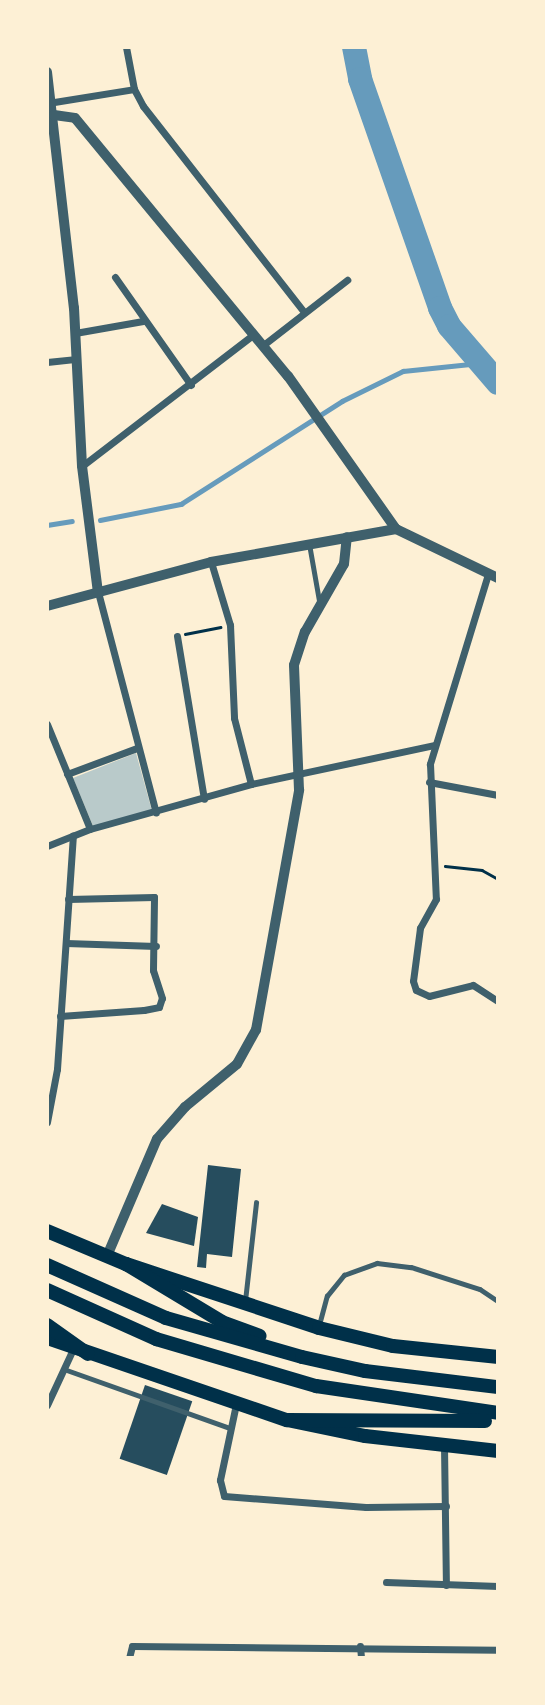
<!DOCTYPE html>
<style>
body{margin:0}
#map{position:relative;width:545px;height:1705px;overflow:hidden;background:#fdf0d5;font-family:Rubik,sans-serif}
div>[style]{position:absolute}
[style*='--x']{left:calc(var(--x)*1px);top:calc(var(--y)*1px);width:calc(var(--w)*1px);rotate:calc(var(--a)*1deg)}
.green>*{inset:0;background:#b9caca}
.stream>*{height:4.5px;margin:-2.25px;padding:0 2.25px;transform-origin:2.25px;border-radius:2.25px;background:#669bbc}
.river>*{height:24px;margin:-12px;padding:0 12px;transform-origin:12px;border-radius:12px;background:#669bbc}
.building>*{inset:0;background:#264d5e;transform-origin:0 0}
.path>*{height:2.5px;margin:-1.25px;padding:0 1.25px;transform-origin:1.25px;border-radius:1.25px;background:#003049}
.service>*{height:4.5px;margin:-2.25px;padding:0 2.25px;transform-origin:2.25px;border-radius:2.25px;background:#3f606c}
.minor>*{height:7px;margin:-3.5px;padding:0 3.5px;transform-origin:3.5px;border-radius:3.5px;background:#3f606c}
.tertiary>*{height:10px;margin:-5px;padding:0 5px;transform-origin:5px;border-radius:5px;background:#3f606c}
.primary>*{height:14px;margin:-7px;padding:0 7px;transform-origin:7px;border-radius:7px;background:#003049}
.trunk>*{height:14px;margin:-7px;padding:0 7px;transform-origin:7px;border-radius:7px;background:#003049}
span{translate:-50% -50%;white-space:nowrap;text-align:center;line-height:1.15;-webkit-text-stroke:5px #fdf0d5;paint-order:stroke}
.frame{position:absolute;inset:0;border:49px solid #fdf0d5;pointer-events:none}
</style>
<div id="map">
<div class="green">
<i style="clip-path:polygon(136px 753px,152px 811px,93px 826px,73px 778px)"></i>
</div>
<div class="stream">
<i style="--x:100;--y:520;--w:83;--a:-11.2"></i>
<i style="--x:181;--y:504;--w:191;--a:-32.6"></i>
<i style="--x:342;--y:401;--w:68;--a:-26.2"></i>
<i style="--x:403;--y:371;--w:77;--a:-5.9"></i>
<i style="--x:47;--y:525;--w:25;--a:-9"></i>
</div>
<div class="river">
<i style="--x:354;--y:47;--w:33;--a:79"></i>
<i style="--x:360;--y:79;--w:243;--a:70.7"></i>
<i style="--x:440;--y:308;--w:20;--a:63"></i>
<i style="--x:449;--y:326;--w:75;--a:49.3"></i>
</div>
<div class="building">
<i style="clip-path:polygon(208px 1165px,241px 1169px,232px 1257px,207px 1254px,206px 1268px,197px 1267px)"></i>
<i style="clip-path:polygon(162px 1204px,198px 1217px,194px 1246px,146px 1233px)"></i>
<i style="left:145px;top:1385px;width:50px;height:78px;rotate:19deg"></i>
</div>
<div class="path">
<i style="--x:185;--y:634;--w:36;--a:-11"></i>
<i style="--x:445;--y:866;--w:37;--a:6"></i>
<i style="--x:482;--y:870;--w:18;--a:29"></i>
</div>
<div class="service">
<i style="--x:310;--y:547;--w:58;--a:80"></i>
<i style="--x:245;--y:1301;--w:99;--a:-83.6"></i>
<i style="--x:319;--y:1325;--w:30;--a:-75"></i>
<i style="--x:327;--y:1296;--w:27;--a:-51"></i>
<i style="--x:344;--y:1275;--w:35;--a:-20"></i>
<i style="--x:377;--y:1263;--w:34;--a:7"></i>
<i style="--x:411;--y:1267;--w:72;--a:17.7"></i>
<i style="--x:480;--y:1289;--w:22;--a:34"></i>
<i style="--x:64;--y:1369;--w:176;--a:19.6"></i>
</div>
<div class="minor">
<i style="--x:126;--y:47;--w:43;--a:79.2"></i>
<i style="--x:134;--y:89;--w:19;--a:62"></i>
<i style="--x:143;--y:106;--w:261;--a:52"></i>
<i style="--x:48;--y:103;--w:87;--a:-9.2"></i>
<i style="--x:115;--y:277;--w:132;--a:54.9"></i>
<i style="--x:75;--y:333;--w:69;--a:-10"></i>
<i style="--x:262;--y:346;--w:108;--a:-37.8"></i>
<i style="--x:47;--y:362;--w:30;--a:-6"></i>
<i style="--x:82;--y:466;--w:215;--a:-37.5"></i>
<i style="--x:211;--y:562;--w:66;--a:73.2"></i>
<i style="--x:230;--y:625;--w:93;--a:87.5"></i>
<i style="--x:234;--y:718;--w:68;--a:75.6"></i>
<i style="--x:488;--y:574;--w:199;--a:107"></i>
<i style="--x:430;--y:764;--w:135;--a:87.5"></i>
<i style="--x:436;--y:899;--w:33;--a:119"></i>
<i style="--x:420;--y:928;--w:53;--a:97.5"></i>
<i style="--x:413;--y:981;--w:9;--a:72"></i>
<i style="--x:416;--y:990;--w:14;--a:25"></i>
<i style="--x:429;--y:996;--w:45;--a:-14"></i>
<i style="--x:473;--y:985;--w:30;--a:33"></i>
<i style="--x:98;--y:592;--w:228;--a:75.3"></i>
<i style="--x:177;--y:636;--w:165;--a:80.6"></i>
<i style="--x:47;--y:724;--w:113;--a:67.7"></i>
<i style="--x:67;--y:774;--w:75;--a:-20.4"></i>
<i style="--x:429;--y:782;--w:70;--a:10.7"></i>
<i style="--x:47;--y:846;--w:46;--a:-21.6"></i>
<i style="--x:90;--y:829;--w:167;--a:-15.6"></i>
<i style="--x:251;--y:784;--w:188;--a:-12"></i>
<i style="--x:66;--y:943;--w:90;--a:1.9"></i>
<i style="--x:60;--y:1016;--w:84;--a:-4.1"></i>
<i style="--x:144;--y:1010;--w:15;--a:-11"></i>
<i style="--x:159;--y:1007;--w:9;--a:-72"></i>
<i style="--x:162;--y:998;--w:29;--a:-108"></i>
<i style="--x:153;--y:970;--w:73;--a:-89.2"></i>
<i style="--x:154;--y:897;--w:86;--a:178.7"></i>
<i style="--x:47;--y:1122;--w:54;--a:-79.3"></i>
<i style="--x:57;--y:1069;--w:234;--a:-86.1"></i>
<i style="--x:236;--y:1404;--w:78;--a:101.9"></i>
<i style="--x:220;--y:1480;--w:16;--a:76"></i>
<i style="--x:224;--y:1496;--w:142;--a:4.4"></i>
<i style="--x:366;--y:1507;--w:80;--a:-0.7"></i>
<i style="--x:47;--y:1405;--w:62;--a:-65.1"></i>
<i style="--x:444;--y:1446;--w:139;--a:89.2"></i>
<i style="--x:386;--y:1582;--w:112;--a:2"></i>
<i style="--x:360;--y:1646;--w:12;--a:85"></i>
<i style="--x:129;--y:1658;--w:12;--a:-76"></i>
<i style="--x:132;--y:1646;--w:366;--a:0.6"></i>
</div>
<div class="tertiary">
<i style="--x:47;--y:72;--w:238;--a:83.5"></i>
<i style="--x:74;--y:308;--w:158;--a:87.1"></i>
<i style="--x:82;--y:466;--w:127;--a:82.8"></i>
<i style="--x:54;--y:115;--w:21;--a:8"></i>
<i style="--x:75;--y:118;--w:335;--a:50.5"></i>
<i style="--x:288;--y:376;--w:187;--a:54.8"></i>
<i style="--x:396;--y:529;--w:113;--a:25.7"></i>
<i style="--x:47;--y:606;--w:170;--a:-15"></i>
<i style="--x:211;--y:562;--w:188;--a:-10.1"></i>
<i style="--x:107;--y:1256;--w:127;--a:-66.9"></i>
<i style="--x:157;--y:1139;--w:43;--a:-48.8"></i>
<i style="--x:185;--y:1107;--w:67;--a:-39.6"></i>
<i style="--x:237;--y:1064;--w:39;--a:-61"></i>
<i style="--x:256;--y:1030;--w:244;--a:-79.8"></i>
<i style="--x:299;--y:790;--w:125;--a:-92.3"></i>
<i style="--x:294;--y:665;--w:35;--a:-72"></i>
<i style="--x:305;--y:632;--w:78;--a:-60.2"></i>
<i style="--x:344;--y:564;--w:27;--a:-84"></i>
</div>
<div class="primary">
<i style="--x:47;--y:1231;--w:86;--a:22.7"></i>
<i style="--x:126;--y:1264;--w:203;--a:18.3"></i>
<i style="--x:319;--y:1328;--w:76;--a:13.7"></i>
<i style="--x:393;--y:1346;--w:106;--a:6"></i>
<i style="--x:47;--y:1338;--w:254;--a:18.9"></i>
<i style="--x:287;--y:1420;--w:80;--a:11.6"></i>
<i style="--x:365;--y:1436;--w:134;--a:6.4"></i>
</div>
<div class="trunk">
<i style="--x:126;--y:1264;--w:112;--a:31.1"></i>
<i style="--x:222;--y:1322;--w:40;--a:20.2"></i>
<i style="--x:47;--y:1265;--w:130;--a:24"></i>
<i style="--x:166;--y:1318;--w:141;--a:16"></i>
<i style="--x:302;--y:1357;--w:65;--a:12.5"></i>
<i style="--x:365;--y:1371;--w:134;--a:6.9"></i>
<i style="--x:47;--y:1290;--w:120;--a:24.2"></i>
<i style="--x:156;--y:1339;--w:167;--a:16.4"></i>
<i style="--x:316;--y:1386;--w:184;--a:8.4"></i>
<i style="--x:47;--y:1325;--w:50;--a:35.3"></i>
<i style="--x:287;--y:1420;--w:198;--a:0.3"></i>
</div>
<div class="frame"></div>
</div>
